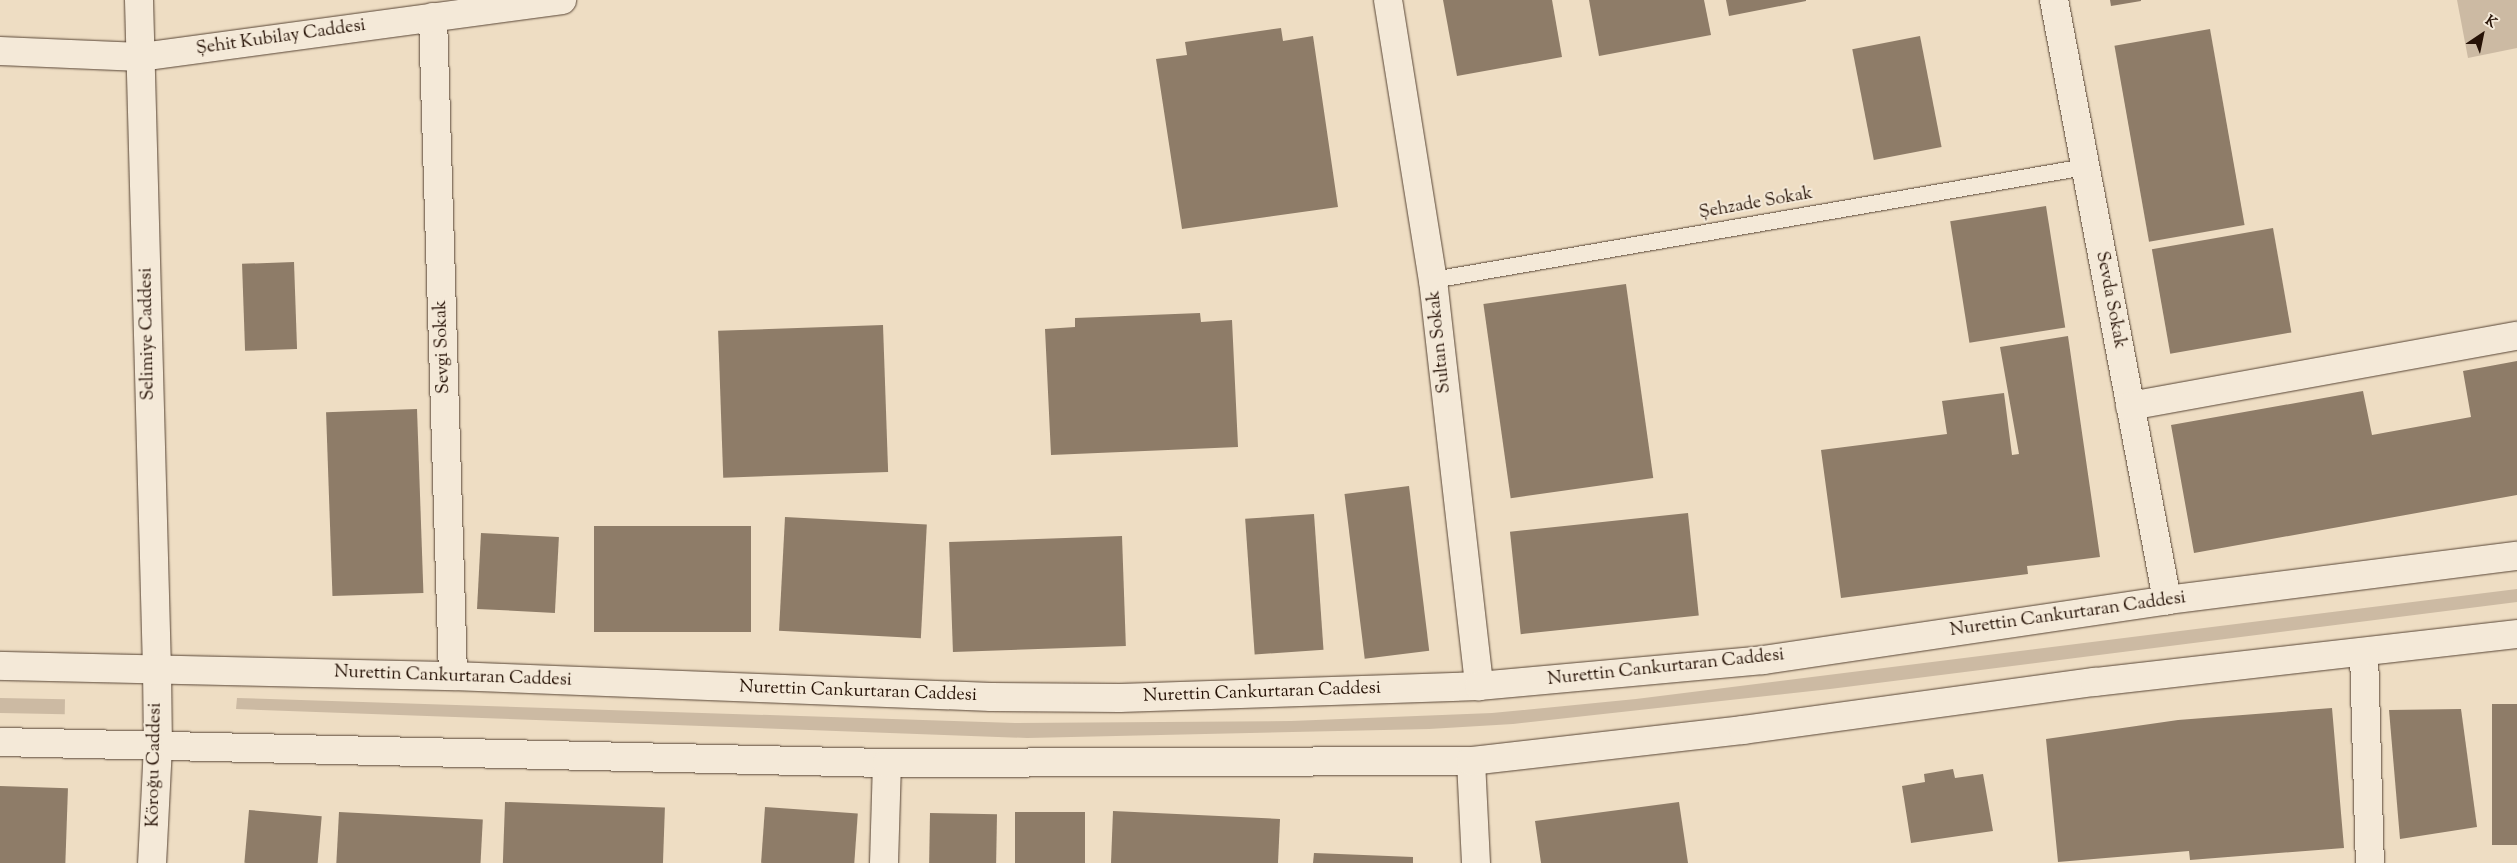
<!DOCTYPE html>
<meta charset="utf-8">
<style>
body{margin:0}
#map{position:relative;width:2517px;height:863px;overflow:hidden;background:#eeddc3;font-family:"Sorts Mill Goudy",serif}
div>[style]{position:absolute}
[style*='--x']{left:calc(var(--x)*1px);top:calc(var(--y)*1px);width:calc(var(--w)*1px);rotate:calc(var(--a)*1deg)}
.green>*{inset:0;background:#ccbaa3;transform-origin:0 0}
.building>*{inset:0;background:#8e7c68;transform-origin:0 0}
.roads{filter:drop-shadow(0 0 1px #584535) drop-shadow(0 0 1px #584535)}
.lane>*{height:16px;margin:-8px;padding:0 8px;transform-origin:8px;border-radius:8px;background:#f4e9d8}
.street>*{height:28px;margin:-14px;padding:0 14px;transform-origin:14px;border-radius:14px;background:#f4e9d8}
.secondary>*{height:28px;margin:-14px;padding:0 14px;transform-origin:14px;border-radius:14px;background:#f4e9d8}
span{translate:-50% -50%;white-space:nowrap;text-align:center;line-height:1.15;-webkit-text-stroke:4px #f4e9d8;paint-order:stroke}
.street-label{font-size:18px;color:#261206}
.north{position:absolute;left:2457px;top:10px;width:50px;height:50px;-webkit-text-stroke:4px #f4e9d8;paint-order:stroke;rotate:34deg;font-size:14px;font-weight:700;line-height:20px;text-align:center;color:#261206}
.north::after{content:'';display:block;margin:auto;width:18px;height:22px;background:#261206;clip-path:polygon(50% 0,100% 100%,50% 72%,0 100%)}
</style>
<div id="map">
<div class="green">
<i style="clip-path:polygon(2457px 0,2517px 0,2517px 48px,2468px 58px)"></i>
<i style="clip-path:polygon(2517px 589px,2517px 602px,1830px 689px,1513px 724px,1429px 729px,1027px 738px,236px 709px,237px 698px,1015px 723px,1291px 721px,1492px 713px,1636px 699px)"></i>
<i style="left:0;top:698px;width:65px;height:15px;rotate:1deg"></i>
</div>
<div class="building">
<i style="clip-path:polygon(1443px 0,1552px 0,1562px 57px,1457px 76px)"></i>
<i style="clip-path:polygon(1589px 0,1704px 0,1711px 35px,1599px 56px)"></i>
<i style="clip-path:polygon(1726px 0,1806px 0,1806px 1px,1729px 16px)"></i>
<i style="clip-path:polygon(2110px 0,2141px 0,2141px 1px,2111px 6px)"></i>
<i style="clip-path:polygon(1281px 28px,1283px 41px,1313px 36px,1338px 207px,1182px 229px,1156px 59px,1187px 55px,1185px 42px)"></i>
<i style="left:2210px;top:29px;width:199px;height:97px;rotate:80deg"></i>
<i style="left:1920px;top:36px;width:113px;height:69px;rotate:79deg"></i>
<i style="left:2046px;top:206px;width:123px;height:97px;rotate:81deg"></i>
<i style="left:2273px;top:228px;width:106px;height:123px;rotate:80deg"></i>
<i style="left:294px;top:262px;width:87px;height:52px;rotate:88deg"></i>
<i style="left:1626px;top:284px;width:196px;height:144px;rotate:82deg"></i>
<i style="clip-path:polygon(1200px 313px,1201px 322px,1232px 320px,1238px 447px,1051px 455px,1045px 329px,1075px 327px,1075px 318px)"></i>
<i style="left:883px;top:325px;width:147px;height:165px;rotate:88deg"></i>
<i style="clip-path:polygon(2068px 336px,2100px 557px,2027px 566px,2028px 574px,1841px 598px,1821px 450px,1947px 434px,1942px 401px,2004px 393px,2012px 455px,2019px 454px,2000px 347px)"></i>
<i style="clip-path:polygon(2517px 361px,2517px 495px,2194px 553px,2171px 425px,2363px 391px,2372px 435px,2471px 417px,2463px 371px)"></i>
<i style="left:417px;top:409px;width:184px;height:91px;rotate:88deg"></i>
<i style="left:1409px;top:486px;width:166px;height:65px;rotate:83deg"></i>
<i style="left:1688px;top:513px;width:103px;height:179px;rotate:84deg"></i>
<i style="left:1314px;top:514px;width:136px;height:69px;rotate:86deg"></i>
<i style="left:785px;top:517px;width:142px;height:114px;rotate:3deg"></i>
<i style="left:594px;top:526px;width:157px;height:106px"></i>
<i style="left:481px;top:533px;width:78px;height:76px;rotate:3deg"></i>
<i style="left:1122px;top:536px;width:110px;height:173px;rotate:88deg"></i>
<i style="left:2492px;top:704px;width:25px;height:141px"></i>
<i style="clip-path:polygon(2332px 708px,2344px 848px,2190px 860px,2189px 851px,2058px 862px,2046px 739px,2178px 720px)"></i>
<i style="clip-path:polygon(2461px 709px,2477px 827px,2400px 839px,2389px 710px)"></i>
<i style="clip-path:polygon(1953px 769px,1955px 778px,1983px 774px,1993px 831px,1911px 843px,1902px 786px,1925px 782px,1924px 774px)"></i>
<i style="left:0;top:786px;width:68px;height:77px;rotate:2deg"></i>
<i style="left:505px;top:802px;width:160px;height:61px;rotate:2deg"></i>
<i style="clip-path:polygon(1679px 802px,1688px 863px,1541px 863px,1535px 821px)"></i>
<i style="left:765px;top:807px;width:93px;height:56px;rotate:4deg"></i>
<i style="left:249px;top:810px;width:73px;height:53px;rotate:5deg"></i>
<i style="clip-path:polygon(1113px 811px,1280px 819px,1278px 863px,1111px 863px)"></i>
<i style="left:339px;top:812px;width:144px;height:51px;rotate:3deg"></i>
<i style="left:1015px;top:812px;width:70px;height:51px"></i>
<i style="left:930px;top:813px;width:67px;height:50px;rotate:1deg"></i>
<i style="clip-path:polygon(1314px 853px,1413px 857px,1413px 863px,1313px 863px)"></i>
</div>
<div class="roads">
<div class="lane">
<i style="--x:1433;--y:280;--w:662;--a:-9.83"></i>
</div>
<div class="street">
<i style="--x:1388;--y:0;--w:284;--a:80.9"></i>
<i style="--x:1433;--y:280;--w:409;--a:83.5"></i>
<i style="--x:2054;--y:0;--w:611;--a:79.33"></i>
<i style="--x:433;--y:17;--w:659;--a:88.26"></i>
<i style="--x:2130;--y:406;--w:393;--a:-10.3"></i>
<i style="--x:2364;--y:653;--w:210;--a:88.4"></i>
<i style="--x:1471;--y:761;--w:102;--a:87.2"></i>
<i style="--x:884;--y:863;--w:100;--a:-88.3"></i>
</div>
<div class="secondary">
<i style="--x:139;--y:0;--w:668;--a:88.46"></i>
<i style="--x:157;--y:668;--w:78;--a:89.3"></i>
<i style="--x:158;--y:746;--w:117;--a:92.9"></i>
<i style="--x:0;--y:51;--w:141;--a:2.4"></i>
<i style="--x:141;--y:57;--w:425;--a:-7.7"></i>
<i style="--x:0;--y:666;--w:453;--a:1.3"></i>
<i style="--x:453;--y:676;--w:538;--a:2.24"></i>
<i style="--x:991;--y:697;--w:129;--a:0.4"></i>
<i style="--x:1120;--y:698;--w:359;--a:-1.9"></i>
<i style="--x:1479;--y:686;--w:285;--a:-5.2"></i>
<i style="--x:1763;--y:660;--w:408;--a:-8.4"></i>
<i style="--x:2167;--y:600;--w:353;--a:-7.2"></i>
<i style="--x:0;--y:742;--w:887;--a:1.36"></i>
<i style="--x:887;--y:763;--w:584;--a:-0.2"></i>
<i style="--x:1471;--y:761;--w:274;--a:-6.5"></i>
<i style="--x:1743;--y:730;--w:355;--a:-7.8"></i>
<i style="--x:2095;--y:682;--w:425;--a:-6.5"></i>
</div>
</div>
<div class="street-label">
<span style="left:281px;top:38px;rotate:-8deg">Şehit Kubilay Caddesi</span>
<span style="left:1756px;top:204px;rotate:-10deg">Şehzade Sokak</span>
<span style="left:2110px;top:300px;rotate:79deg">Sevda Sokak</span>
<span style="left:148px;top:334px;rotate:-91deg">Selimiye Caddesi</span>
<span style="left:1440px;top:342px;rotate:-96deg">Sultan Sokak</span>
<span style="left:443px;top:347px;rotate:-92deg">Sevgi Sokak</span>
<span style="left:2068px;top:615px;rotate:-8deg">Nurettin Cankurtaran Caddesi</span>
<span style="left:1666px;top:668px;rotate:-6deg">Nurettin Cankurtaran Caddesi</span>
<span style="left:453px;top:677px;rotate:2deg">Nurettin Cankurtaran Caddesi</span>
<span style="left:858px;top:692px;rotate:2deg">Nurettin Cankurtaran Caddesi</span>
<span style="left:1262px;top:693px;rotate:-2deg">Nurettin Cankurtaran Caddesi</span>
<span style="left:155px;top:765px;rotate:-89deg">Köroğu Caddesi</span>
</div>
<div class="north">K</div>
</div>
